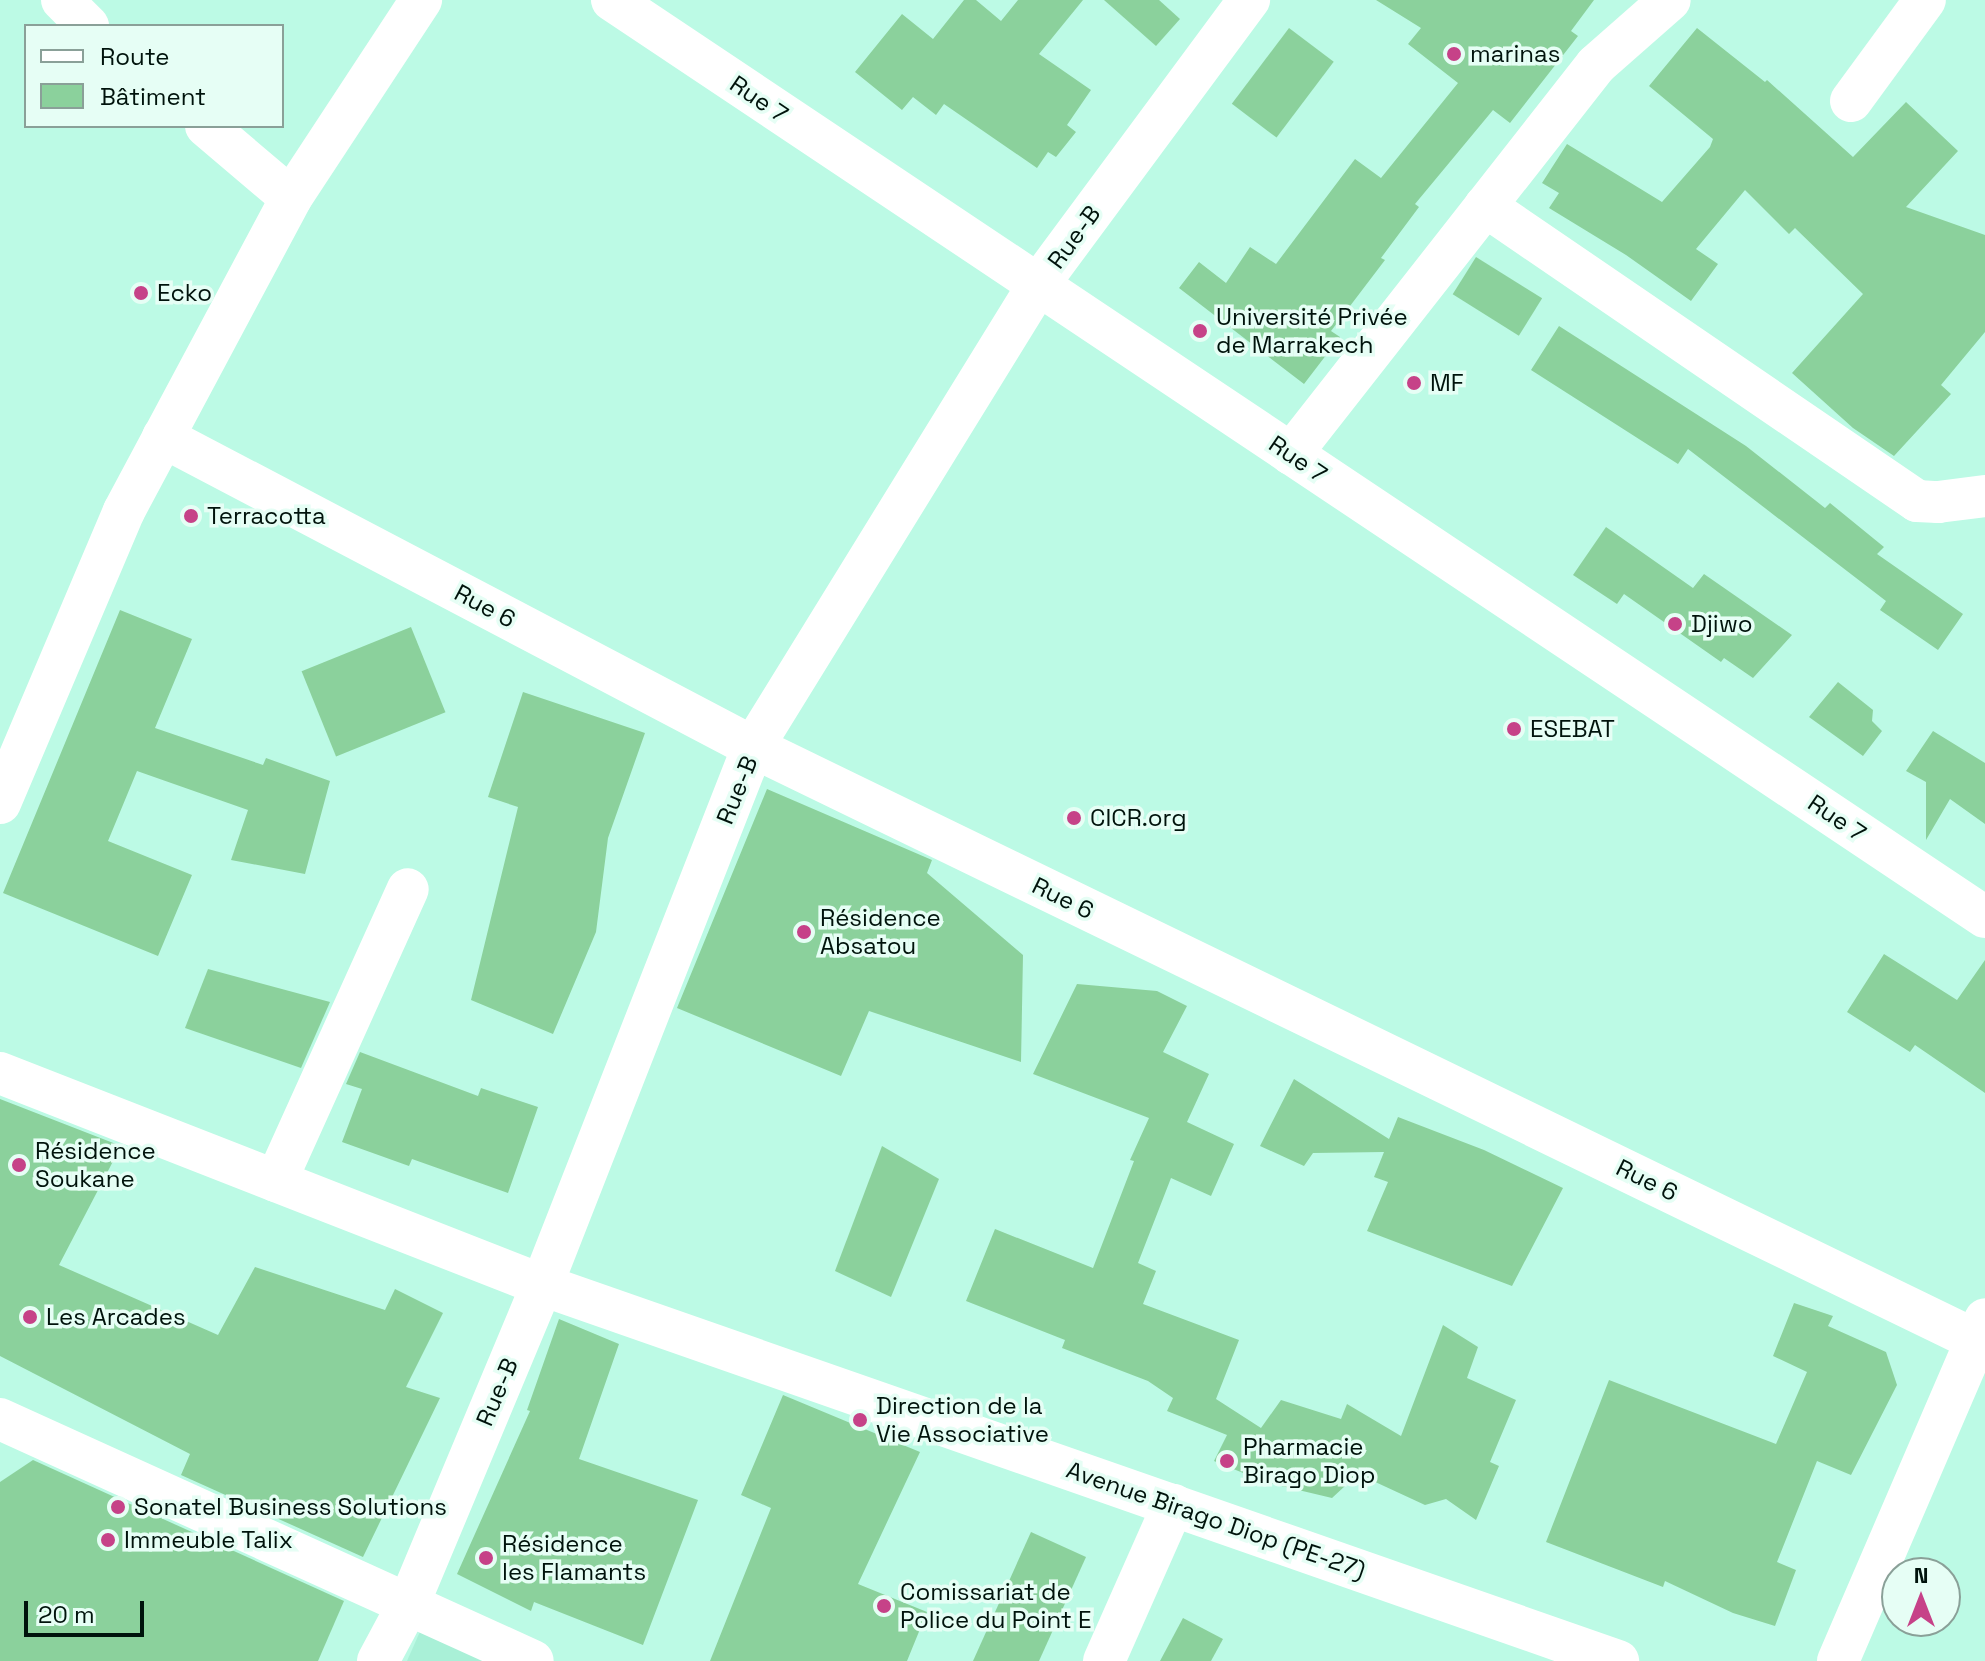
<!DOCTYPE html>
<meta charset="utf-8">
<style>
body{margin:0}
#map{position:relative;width:1985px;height:1661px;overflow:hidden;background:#bcfae5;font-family:"Space Grotesk",sans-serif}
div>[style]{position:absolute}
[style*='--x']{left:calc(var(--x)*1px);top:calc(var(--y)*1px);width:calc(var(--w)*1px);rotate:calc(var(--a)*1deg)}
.built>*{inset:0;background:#a9f0d7}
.building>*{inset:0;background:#8bd19c;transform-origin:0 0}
.minor>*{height:42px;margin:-21px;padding:0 21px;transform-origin:21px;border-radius:21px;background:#fff}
.dots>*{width:22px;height:22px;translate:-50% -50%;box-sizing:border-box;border:4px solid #e6fef5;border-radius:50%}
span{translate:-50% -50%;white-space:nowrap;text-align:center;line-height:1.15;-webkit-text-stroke:7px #e6fef5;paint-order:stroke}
.poi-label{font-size:24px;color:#00130c}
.left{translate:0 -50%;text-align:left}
.street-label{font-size:24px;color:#00130c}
.legend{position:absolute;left:24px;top:24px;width:260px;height:104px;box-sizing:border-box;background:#e6fef5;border:2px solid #8aa098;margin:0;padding:10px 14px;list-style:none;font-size:24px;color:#00130c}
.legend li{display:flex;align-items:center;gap:16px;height:40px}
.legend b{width:40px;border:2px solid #8aa098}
.north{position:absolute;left:1881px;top:1557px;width:80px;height:80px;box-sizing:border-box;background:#e6fef5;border:2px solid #8aa098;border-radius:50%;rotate:0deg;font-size:22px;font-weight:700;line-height:32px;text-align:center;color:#00130c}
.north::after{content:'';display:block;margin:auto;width:28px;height:36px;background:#c64288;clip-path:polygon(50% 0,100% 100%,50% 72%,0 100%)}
.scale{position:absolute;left:24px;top:1601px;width:120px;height:36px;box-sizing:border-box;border:4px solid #00130c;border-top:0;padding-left:10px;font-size:24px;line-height:28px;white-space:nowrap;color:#00130c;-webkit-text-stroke:6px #e6fef5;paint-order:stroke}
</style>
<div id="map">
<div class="built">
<i style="clip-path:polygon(422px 1627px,484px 1661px,407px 1661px)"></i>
</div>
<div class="building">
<i style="clip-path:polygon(964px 0,976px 0,1001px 21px,1018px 0,1083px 0,1039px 54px,1091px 90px,1067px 125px,1076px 132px,1056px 157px,1048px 152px,1037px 168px,944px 104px,936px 115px,913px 97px,902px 110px,855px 72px,902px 14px,933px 39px)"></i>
<i style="clip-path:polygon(1104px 0,1159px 0,1180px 19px,1156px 46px)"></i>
<i style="clip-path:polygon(1376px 0,1594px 0,1571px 31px,1578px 36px,1510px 123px,1493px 110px,1415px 204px,1419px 207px,1381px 258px,1385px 260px,1331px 331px,1340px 337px,1304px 384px,1179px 288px,1199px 262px,1226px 283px,1250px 247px,1276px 264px,1355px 159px,1381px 178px,1458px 83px,1408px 44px,1421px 28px)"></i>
<i style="left:1289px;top:28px;width:56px;height:95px;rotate:37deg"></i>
<i style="clip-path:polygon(1697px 28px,1765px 82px,1767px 80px,1853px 157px,1906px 102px,1958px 151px,1906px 207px,1985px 235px,1985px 332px,1941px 385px,1951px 394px,1894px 456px,1853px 428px,1792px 373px,1863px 294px,1795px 228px,1789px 234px,1745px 190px,1696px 249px,1718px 264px,1691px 301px,1626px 255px,1549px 208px,1559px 193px,1542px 183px,1567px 144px,1662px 202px,1710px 147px,1713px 139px,1649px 86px)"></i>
<i style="left:1476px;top:257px;width:78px;height:44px;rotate:32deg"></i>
<i style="clip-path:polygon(1559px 326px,1746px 446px,1825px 508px,1830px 503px,1884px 547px,1877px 554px,1963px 614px,1938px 650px,1880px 610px,1886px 601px,1688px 449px,1678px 464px,1531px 370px)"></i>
<i style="clip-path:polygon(1606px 527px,1693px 588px,1704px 574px,1792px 635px,1753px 678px,1724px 658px,1721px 662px,1624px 594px,1617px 604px,1573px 575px)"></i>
<i style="clip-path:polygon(120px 610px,192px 639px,155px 728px,263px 765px,266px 758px,330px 781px,305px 874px,231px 860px,248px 810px,137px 771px,108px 841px,192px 875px,158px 956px,3px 893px)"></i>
<i style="left:411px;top:627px;width:92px;height:118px;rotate:68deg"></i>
<i style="clip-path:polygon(1838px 682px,1873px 710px,1872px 721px,1882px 731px,1863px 756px,1809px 717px)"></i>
<i style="clip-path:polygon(523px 692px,645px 733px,608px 838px,596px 932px,553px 1034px,471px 1000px,518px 807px,488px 797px)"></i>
<i style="clip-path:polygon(1933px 731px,1985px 763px,1985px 824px,1950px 799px,1926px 840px,1926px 782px,1906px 771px)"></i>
<i style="clip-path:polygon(767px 789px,932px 860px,927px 873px,1023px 955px,1021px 1062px,869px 1011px,841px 1076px,677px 1008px)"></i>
<i style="clip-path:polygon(1884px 954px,1957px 1000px,1985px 960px,1985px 1093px,1915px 1045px,1910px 1052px,1847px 1012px)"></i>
<i style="clip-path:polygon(208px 969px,330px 1002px,301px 1068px,185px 1028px)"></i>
<i style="clip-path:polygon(1077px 984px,1157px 991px,1187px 1006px,1163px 1052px,1209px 1074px,1187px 1122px,1234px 1144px,1211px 1196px,1171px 1178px,1138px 1263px,1156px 1271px,1143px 1304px,1239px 1340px,1216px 1399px,1261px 1428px,1281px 1400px,1341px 1419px,1347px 1404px,1401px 1436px,1443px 1325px,1478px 1347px,1467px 1378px,1516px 1400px,1490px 1462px,1499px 1466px,1476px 1520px,1446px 1499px,1425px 1505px,1358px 1474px,1332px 1498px,1265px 1482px,1214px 1461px,1227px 1435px,1167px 1411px,1173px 1398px,1148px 1381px,1062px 1348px,1065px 1340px,966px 1301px,995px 1229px,1093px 1268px,1134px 1161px,1130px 1160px,1149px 1118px,1033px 1074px)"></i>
<i style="clip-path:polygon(360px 1052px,478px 1096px,481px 1088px,538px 1107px,508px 1193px,412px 1159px,409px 1166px,342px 1142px,362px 1089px,346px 1084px)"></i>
<i style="clip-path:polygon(1294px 1079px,1389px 1139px,1398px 1117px,1484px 1150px,1563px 1188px,1512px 1286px,1367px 1231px,1388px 1182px,1374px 1177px,1384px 1152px,1313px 1153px,1304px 1166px,1260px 1146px)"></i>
<i style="clip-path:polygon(0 1099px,121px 1146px,59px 1265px,218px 1335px,255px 1267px,385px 1310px,395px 1289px,443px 1313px,406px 1387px,440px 1398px,363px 1557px,181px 1475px,190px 1454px,0 1356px)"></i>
<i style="clip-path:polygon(882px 1146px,939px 1179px,891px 1297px,835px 1271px)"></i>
<i style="clip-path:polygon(1794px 1303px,1833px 1316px,1828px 1326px,1886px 1352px,1897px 1385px,1851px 1475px,1817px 1461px,1777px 1562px,1796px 1570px,1775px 1626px,1733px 1613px,1665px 1581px,1663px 1587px,1546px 1542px,1609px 1380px,1776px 1444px,1807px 1372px,1773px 1356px)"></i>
<i style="clip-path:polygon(559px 1319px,619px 1344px,579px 1459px,698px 1500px,643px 1645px,534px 1602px,531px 1611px,457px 1574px,530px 1411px,527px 1410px)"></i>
<i style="clip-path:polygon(783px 1395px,920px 1452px,858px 1584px,927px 1612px,907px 1661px,710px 1661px,771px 1508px,741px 1495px)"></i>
<i style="clip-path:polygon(33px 1460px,344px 1601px,318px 1661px,0 1661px,0 1482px)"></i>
<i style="clip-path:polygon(1031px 1532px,1086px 1557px,1039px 1661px,973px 1661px)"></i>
<i style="clip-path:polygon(1183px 1618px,1223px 1639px,1211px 1661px,1160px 1661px)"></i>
</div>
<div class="minor">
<i style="--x:62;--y:0;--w:37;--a:45"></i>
<i style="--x:612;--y:0;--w:1651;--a:33.74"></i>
<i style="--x:1851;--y:101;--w:125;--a:-53.8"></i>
<i style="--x:206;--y:126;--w:111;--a:40.3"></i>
<i style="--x:1485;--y:206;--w:523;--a:34.33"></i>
<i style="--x:1917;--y:501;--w:21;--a:3"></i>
<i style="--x:1938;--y:502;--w:47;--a:-7.3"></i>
<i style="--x:163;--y:437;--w:666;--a:27.72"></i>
<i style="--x:753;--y:747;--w:1356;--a:25.88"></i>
<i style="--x:1291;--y:454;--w:494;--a:-51.9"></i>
<i style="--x:1596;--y:65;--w:98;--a:-41.3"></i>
<i style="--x:0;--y:803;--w:317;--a:-67"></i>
<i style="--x:124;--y:511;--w:355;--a:-61.9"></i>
<i style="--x:291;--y:198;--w:237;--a:-56.7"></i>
<i style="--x:0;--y:1073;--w:582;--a:21.36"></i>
<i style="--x:542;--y:1285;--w:1140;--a:19.26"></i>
<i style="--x:276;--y:1181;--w:320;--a:-65.7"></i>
<i style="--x:0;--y:1419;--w:585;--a:24.42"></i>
<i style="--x:378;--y:1661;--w:66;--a:-61.9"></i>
<i style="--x:409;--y:1603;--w:345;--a:-67.3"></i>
<i style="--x:542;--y:1285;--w:578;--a:-68.59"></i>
<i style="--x:753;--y:747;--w:543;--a:-58.33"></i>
<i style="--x:1038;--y:285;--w:355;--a:-53.5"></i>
<i style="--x:1104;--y:1661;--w:171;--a:-66.1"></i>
<i style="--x:1838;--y:1661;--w:372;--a:-66.7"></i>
</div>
<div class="dots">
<i style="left:1454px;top:54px;background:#c64288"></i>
<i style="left:141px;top:293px;background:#c64288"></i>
<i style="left:1200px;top:331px;background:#c64288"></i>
<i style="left:1414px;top:383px;background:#c64288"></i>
<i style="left:191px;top:516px;background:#c64288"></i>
<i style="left:1675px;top:624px;background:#c64288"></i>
<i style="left:1514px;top:729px;background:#c64288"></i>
<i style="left:1074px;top:818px;background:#c64288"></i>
<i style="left:804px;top:932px;background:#c64288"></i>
<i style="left:19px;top:1165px;background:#c64288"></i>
<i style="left:30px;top:1317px;background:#c64288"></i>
<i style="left:860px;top:1420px;background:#c64288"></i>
<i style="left:1227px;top:1461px;background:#c64288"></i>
<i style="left:118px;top:1507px;background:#c64288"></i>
<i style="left:108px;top:1540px;background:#c64288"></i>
<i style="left:486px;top:1558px;background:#c64288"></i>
<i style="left:884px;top:1606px;background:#c64288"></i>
</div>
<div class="poi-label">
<span class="left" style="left:1470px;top:54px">marinas</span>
<span class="left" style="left:157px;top:293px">Ecko</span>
<span class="left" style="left:1216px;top:331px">Université Privée<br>de Marrakech</span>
<span class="left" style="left:1430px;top:383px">MF</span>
<span class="left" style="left:207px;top:516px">Terracotta</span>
<span class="left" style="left:1691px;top:624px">Djiwo</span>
<span class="left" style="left:1530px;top:729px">ESEBAT</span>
<span class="left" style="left:1090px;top:818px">CICR.org</span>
<span class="left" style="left:820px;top:932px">Résidence<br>Absatou</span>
<span class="left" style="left:35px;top:1165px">Résidence<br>Soukane</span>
<span class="left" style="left:46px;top:1317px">Les Arcades</span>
<span class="left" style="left:876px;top:1420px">Direction de la<br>Vie Associative</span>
<span class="left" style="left:1243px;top:1461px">Pharmacie<br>Birago Diop</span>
<span class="left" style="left:134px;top:1507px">Sonatel Business Solutions</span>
<span class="left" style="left:124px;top:1540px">Immeuble Talix</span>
<span class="left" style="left:502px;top:1558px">Résidence<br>les Flamants</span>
<span class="left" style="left:900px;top:1606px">Comissariat de<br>Police du Point E</span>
</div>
<div class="street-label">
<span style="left:759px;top:99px;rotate:34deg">Rue 7</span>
<span style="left:1074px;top:237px;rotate:-54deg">Rue-B</span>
<span style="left:1298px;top:459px;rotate:34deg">Rue 7</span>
<span style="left:485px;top:606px;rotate:28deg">Rue 6</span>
<span style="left:737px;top:790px;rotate:-68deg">Rue-B</span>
<span style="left:1837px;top:818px;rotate:34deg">Rue 7</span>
<span style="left:1063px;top:898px;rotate:26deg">Rue 6</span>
<span style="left:1647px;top:1180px;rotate:26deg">Rue 6</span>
<span style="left:497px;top:1392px;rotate:-67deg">Rue-B</span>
<span style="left:1216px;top:1520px;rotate:19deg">Avenue Birago Diop (PE-27)</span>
</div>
<ul class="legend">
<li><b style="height:10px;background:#fff"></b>Route</li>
<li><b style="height:22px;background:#8bd19c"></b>Bâtiment</li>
</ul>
<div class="north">N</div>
<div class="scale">20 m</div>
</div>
